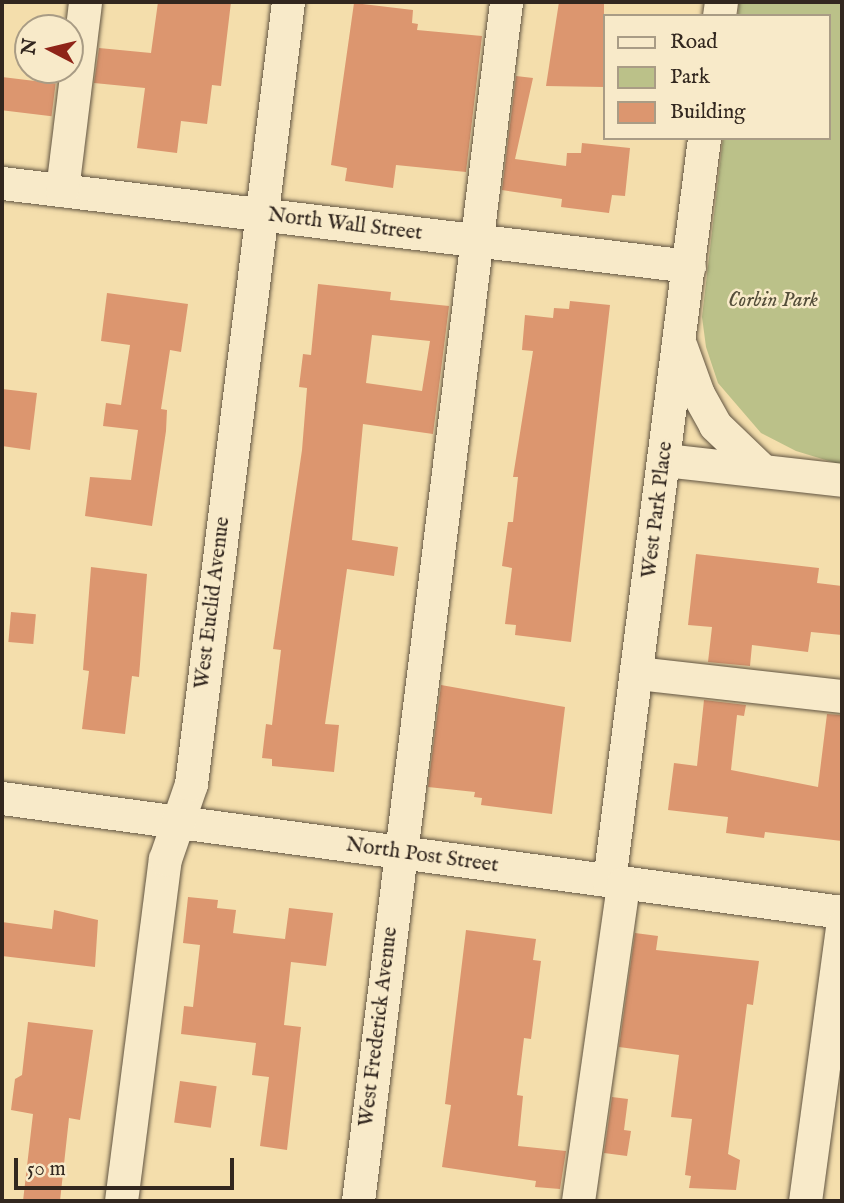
<!DOCTYPE html>
<style>
body{margin:0}
#map{position:relative;width:844px;height:1203px;overflow:hidden;background:#f4deac;font-family:"IM FELL English",serif}
div>[style]{position:absolute}
[style*='--x']{left:calc(var(--x)*1px);top:calc(var(--y)*1px);width:calc(var(--w)*1px);rotate:calc(var(--a)*1deg)}
.green>*{inset:0;background:#bbc189}
.building>*{inset:0;background:#dc966f;transform-origin:0 0}
.roads{filter:drop-shadow(0 0 2px #625542) drop-shadow(0 0 2px #625542)}
.minor>*{height:33px;margin:-16.5px;padding:0 16.5px;transform-origin:16.5px;border-radius:16.5px;background:#f8eac9}
span{translate:-50% -50%;white-space:nowrap;text-align:center;line-height:1.15;-webkit-text-stroke:5px #f8eac9;paint-order:stroke}
.street-label{font-size:21px;color:#32271f}
.park-label{font-size:21px;color:#544e3a;font-style:italic}
.frame{position:absolute;inset:0;border:4px solid #32271f;pointer-events:none}
.legend{position:absolute;left:603px;top:14px;width:228px;height:126px;box-sizing:border-box;background:#f8eac9;border:2px solid #a99c85;margin:0;padding:9px 12px;list-style:none;font-size:21px;color:#32271f}
.legend li{display:flex;align-items:center;gap:14px;height:35px}
.legend b{width:35px;border:2px solid #a99c85}
.north{position:absolute;left:14px;top:14px;width:70px;height:70px;box-sizing:border-box;background:#f8eac9;border:2px solid #a99c85;border-radius:50%;rotate:277deg;font-size:19px;font-weight:700;line-height:28px;text-align:center;color:#32271f}
.north::after{content:'';display:block;margin:auto;width:24px;height:32px;background:#8f2418;clip-path:polygon(50% 0,100% 100%,50% 72%,0 100%)}
.scale{position:absolute;left:14px;top:1158px;width:220px;height:32px;box-sizing:border-box;border:4px solid #32271f;border-top:0;padding-left:9px;font-size:21px;line-height:24px;white-space:nowrap;color:#32271f;-webkit-text-stroke:5px #f8eac9;paint-order:stroke}
</style>
<div id="map">
<div class="green">
<i style="clip-path:polygon(739px 2px,842px 2px,842px 465px,796px 451px,761px 433px,718px 383px,706px 347px,702px 317px,723px 138px,828px 138px,828px 16px,738px 16px)"></i>
</div>
<div class="building">
<i style="clip-path:polygon(158px 2px,231px 2px,221px 86px,212px 85px,207px 124px,181px 121px,177px 153px,137px 148px,145px 88px,94px 83px,99px 48px,151px 53px)"></i>
<i style="clip-path:polygon(559px 2px,604px 2px,604px 87px,546px 86px)"></i>
<i style="clip-path:polygon(354px 3px,413px 10px,412px 23px,418px 24px,417px 30px,482px 36px,466px 172px,396px 165px,393px 188px,345px 181px,347px 168px,331px 165px)"></i>
<i style="clip-path:polygon(516px 76px,533px 78px,515px 159px,566px 166px,567px 153px,581px 153px,582px 143px,630px 148px,625px 196px,612px 195px,609px 213px,561px 207px,562px 199px,502px 190px)"></i>
<i style="left:2px;top:77px;width:54px;height:33px;rotate:7deg"></i>
<i style="clip-path:polygon(evenodd,318px 284px,391px 292px,390px 300px,449px 306px,433px 434px,363px 424px,352px 540px,398px 547px,394px 576px,347px 569px,325px 724px,339px 725px,334px 772px,272px 766px,272px 759px,262px 758px,266px 724px,272px 725px,281px 650px,273px 649px,302px 450px,307px 388px,299px 387px,303px 354px,311px 355px,318px 284px,372px 335px,430px 341px,422px 391px,366px 383px,372px 335px)"></i>
<i style="clip-path:polygon(107px 293px,188px 304px,181px 352px,170px 350px,161px 409px,167px 410px,166px 431px,152px 526px,85px 516px,90px 477px,131px 480px,138px 430px,103px 426px,106px 403px,121px 405px,130px 345px,101px 341px)"></i>
<i style="clip-path:polygon(570px 301px,610px 305px,571px 642px,515px 635px,516px 625px,505px 624px,512px 568px,502px 566px,508px 522px,513px 522px,518px 477px,513px 477px,533px 351px,522px 350px,525px 315px,553px 318px,554px 308px,569px 309px)"></i>
<i style="clip-path:polygon(2px 389px,37px 393px,30px 450px,2px 446px)"></i>
<i style="clip-path:polygon(696px 554px,819px 568px,817px 583px,842px 586px,842px 635px,811px 632px,808px 652px,752px 645px,750px 666px,708px 662px,712px 627px,688px 625px)"></i>
<i style="clip-path:polygon(91px 567px,147px 574px,139px 677px,132px 676px,125px 734px,82px 729px,89px 671px,83px 670px)"></i>
<i style="left:11px;top:612px;width:25px;height:30px;rotate:5deg"></i>
<i style="clip-path:polygon(441px 685px,565px 707px,552px 814px,481px 805px,482px 798px,474px 797px,475px 792px,428px 787px)"></i>
<i style="clip-path:polygon(704px 700px,746px 705px,744px 716px,737px 715px,731px 770px,818px 787px,827px 714px,842px 715px,842px 841px,765px 832px,764px 838px,726px 833px,728px 817px,668px 810px,674px 763px,697px 766px)"></i>
<i style="clip-path:polygon(188px 897px,218px 900px,217px 908px,236px 910px,233px 933px,285px 939px,289px 908px,333px 913px,326px 966px,291px 962px,284px 1025px,301px 1027px,287px 1150px,260px 1146px,269px 1077px,252px 1075px,256px 1043px,181px 1034px,184px 1006px,193px 1007px,200px 945px,183px 943px)"></i>
<i style="clip-path:polygon(54px 910px,98px 920px,95px 967px,2px 956px,2px 922px,52px 929px)"></i>
<i style="clip-path:polygon(466px 930px,536px 939px,533px 960px,541px 961px,531px 1039px,524px 1038px,517px 1095px,523px 1096px,518px 1146px,566px 1151px,560px 1189px,535px 1187px,536px 1181px,442px 1167px,451px 1105px,445px 1104px)"></i>
<i style="clip-path:polygon(635px 933px,658px 936px,656px 950px,759px 961px,753px 1005px,747px 1004px,728px 1154px,740px 1160px,736px 1190px,689px 1188px,691px 1176px,685px 1175px,692px 1119px,671px 1117px,679px 1055px,619px 1047px)"></i>
<i style="clip-path:polygon(28px 1022px,93px 1030px,80px 1120px,69px 1118px,60px 1201px,23px 1201px,33px 1114px,11px 1110px,15px 1079px,22px 1075px)"></i>
<i style="left:180px;top:1081px;width:37px;height:42px;rotate:8deg"></i>
<i style="clip-path:polygon(612px 1097px,628px 1099px,624px 1130px,631px 1131px,627px 1156px,604px 1153px)"></i>
</div>
<div class="roads">
<div class="minor">
<i style="--x:719;--y:16;--w:14;--a:-82"></i>
<i style="--x:2;--y:183;--w:692;--a:6.89"></i>
<i style="--x:62;--y:190;--w:189;--a:-83"></i>
<i style="--x:681;--y:347;--w:50;--a:70.1"></i>
<i style="--x:698;--y:394;--w:35;--a:61"></i>
<i style="--x:715;--y:425;--w:66;--a:43.8"></i>
<i style="--x:665;--y:460;--w:178;--a:6.4"></i>
<i style="--x:637;--y:673;--w:206;--a:6.4"></i>
<i style="--x:2;--y:798;--w:848;--a:7.73"></i>
<i style="--x:609;--y:881;--w:749;--a:-82.71"></i>
<i style="--x:121;--y:1201;--w:345;--a:-82.7"></i>
<i style="--x:165;--y:859;--w:79;--a:-70.9"></i>
<i style="--x:191;--y:784;--w:788;--a:-82.93"></i>
<i style="--x:358;--y:1201;--w:1208;--a:-82.96"></i>
<i style="--x:578;--y:1201;--w:321;--a:-81.9"></i>
<i style="--x:805;--y:1201;--w:277;--a:-82.3"></i>
</div>
</div>
<div class="street-label">
<span style="left:345px;top:225px;rotate:7deg">North Wall Street</span>
<span style="left:658px;top:510px;rotate:-83deg">West Park Place</span>
<span style="left:213px;top:603px;rotate:-83deg">West Euclid Avenue</span>
<span style="left:422px;top:856px;rotate:8deg">North Post Street</span>
<span style="left:379px;top:1027px;rotate:-83deg">West Frederick Avenue</span>
</div>
<div class="park-label">
<span style="left:773px;top:301px">Corbin Park</span>
</div>
<div class="frame"></div>
<ul class="legend">
<li><b style="height:9px;background:#f8eac9"></b>Road</li>
<li><b style="height:19px;background:#bbc189"></b>Park</li>
<li><b style="height:19px;background:#dc966f"></b>Building</li>
</ul>
<div class="north">N</div>
<div class="scale">50 m</div>
</div>
